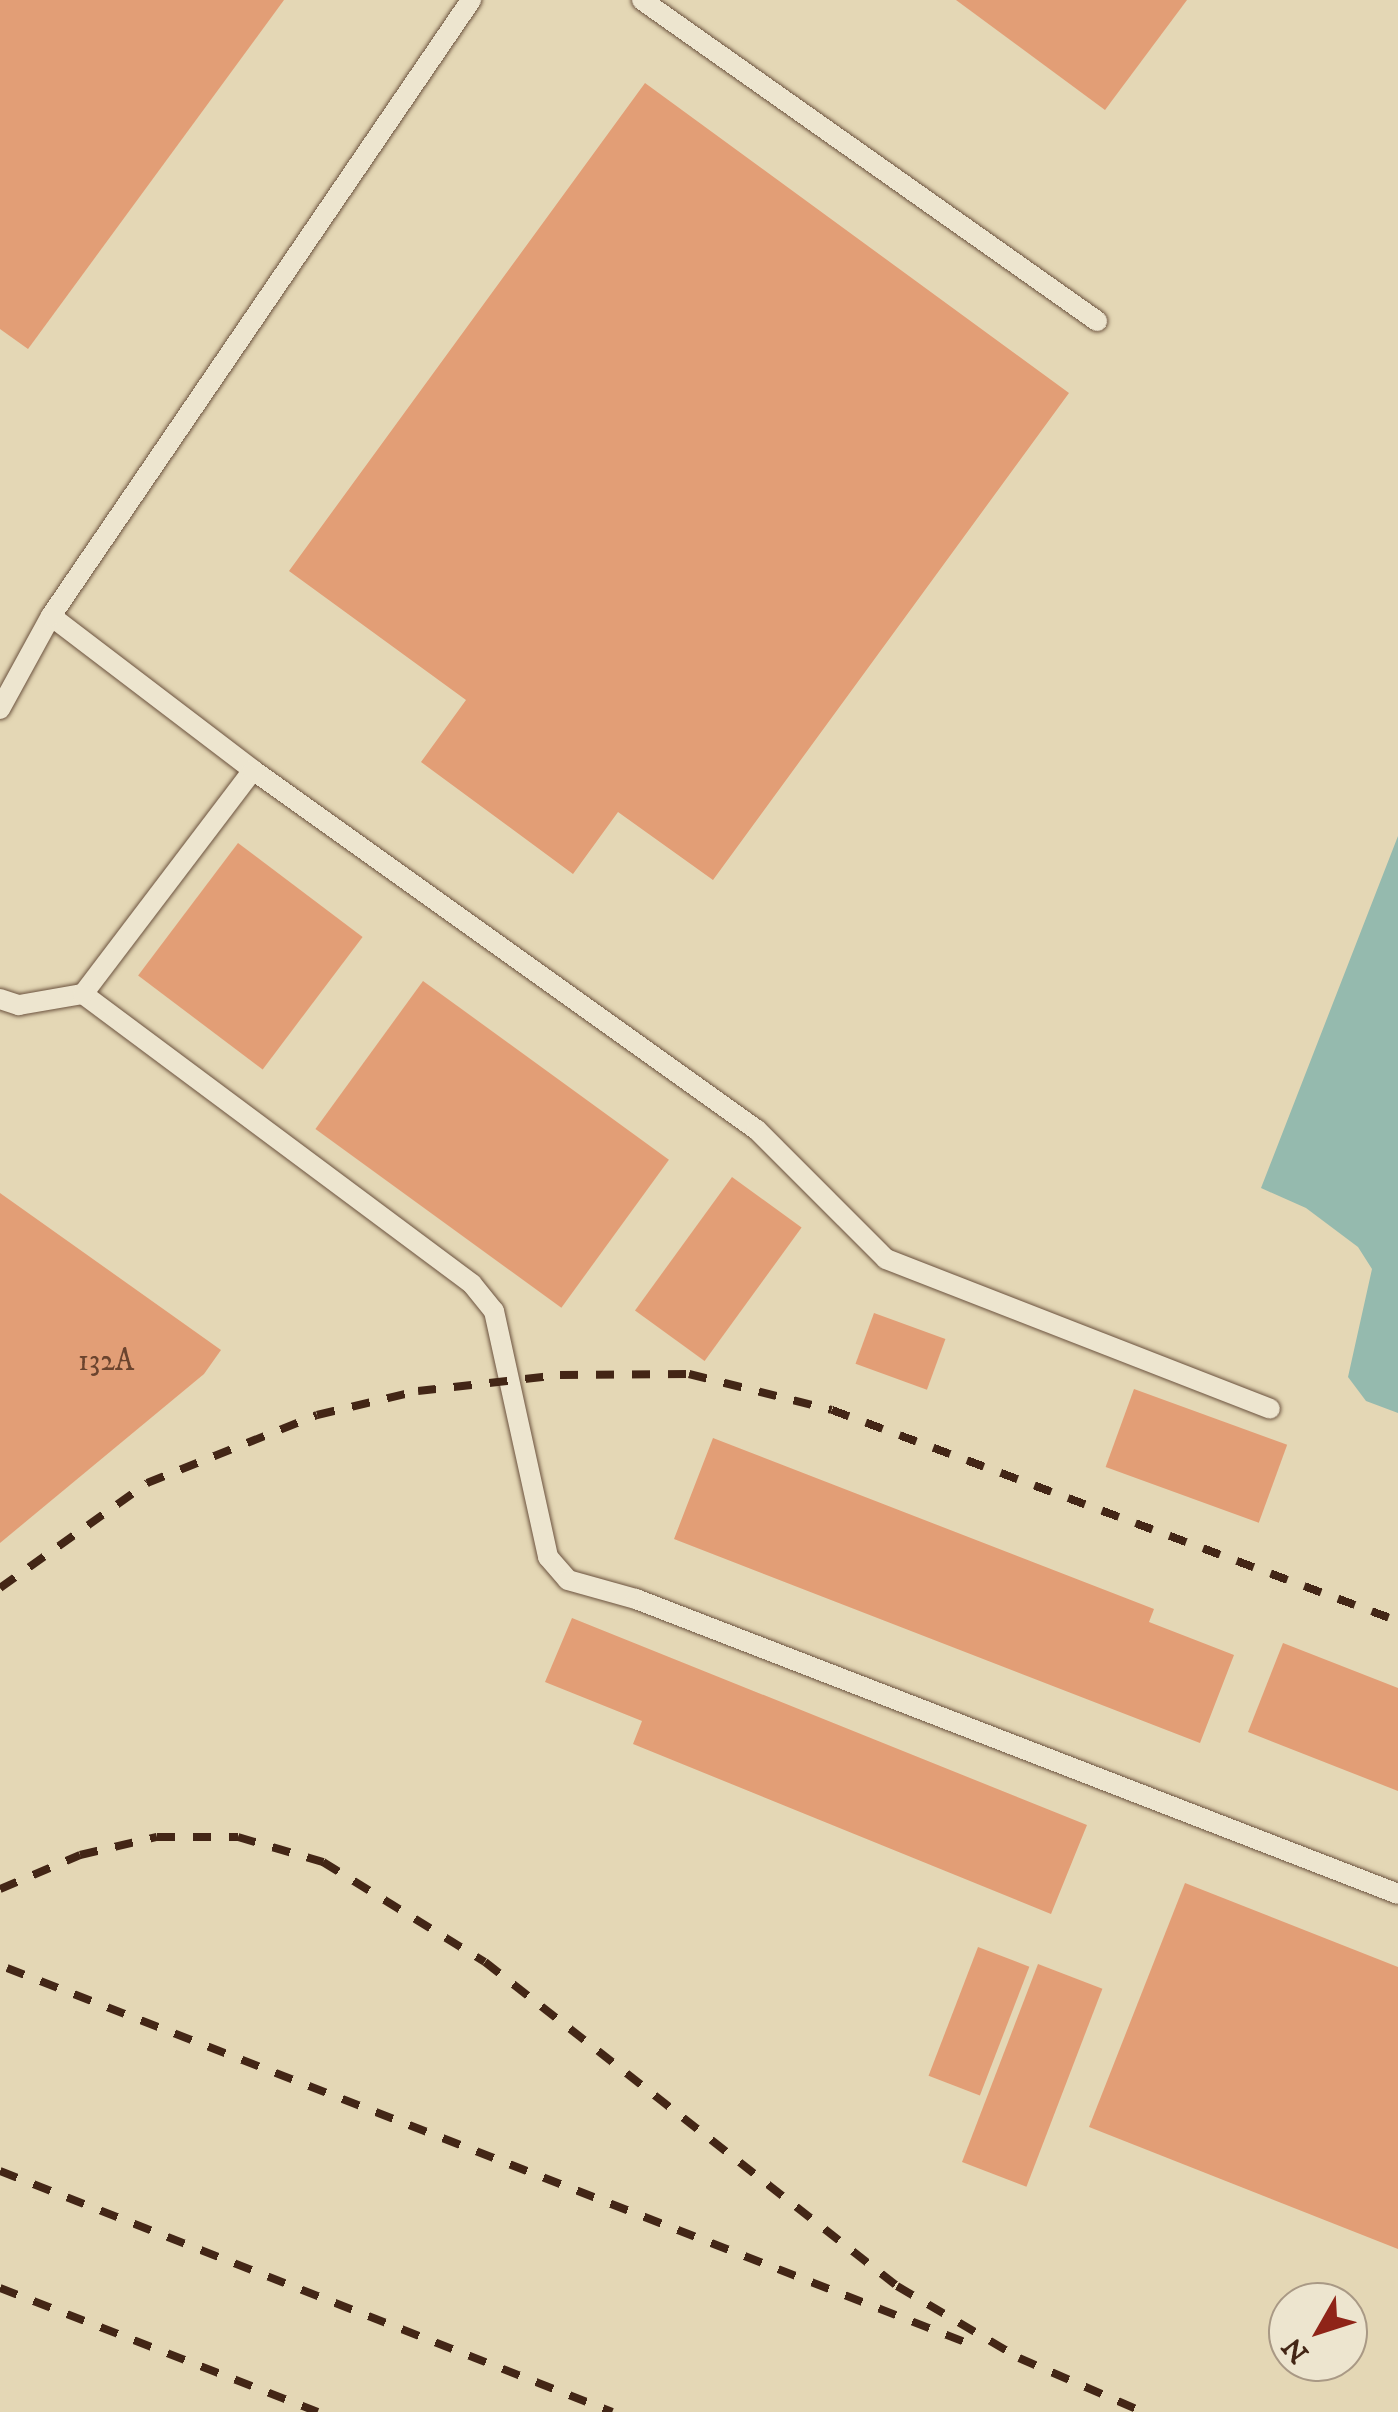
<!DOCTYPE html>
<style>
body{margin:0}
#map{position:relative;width:1398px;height:2412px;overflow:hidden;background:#e4d7b5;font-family:"IM FELL DW Pica",serif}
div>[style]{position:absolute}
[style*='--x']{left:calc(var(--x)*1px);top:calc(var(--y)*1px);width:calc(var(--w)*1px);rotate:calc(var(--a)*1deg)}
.water>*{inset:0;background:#95baae}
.building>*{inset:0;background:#e29e76;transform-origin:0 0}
.roads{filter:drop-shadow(0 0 2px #6b523e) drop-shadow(0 0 2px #6b523e)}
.service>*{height:20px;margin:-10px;padding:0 10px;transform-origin:10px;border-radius:10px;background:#ede5cf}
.rail>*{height:8px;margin-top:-4px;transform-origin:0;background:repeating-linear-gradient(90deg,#432616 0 18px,transparent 0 36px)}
span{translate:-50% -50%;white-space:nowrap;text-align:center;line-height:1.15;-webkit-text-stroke:8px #ede5cf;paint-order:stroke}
.number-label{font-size:30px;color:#6b442e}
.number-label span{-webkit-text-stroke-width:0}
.north{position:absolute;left:1268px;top:2282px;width:100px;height:100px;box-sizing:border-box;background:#ede5cf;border:2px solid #a99985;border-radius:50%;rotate:231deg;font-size:28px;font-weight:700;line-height:40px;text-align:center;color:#432616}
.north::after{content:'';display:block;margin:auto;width:35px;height:45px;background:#8f2418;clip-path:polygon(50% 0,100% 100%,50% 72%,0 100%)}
</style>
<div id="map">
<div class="water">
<i style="clip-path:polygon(1398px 836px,1398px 1413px,1366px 1401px,1348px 1377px,1372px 1269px,1358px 1247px,1306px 1208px,1261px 1188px)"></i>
</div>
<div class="building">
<i style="clip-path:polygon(0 0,284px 0,28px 349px,0 329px)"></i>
<i style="clip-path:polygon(956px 0,1187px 0,1105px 110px)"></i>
<i style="clip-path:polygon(645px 83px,1069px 393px,713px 880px,618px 812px,573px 874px,421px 762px,466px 700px,289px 571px)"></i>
<i style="left:238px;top:843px;width:156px;height:166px;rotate:37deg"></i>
<i style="left:423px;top:981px;width:304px;height:183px;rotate:36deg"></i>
<i style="left:732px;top:1177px;width:86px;height:165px;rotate:36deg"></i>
<i style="clip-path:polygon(0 1193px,221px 1350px,204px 1374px,0 1543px)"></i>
<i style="left:874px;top:1313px;width:76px;height:54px;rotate:20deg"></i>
<i style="left:1134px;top:1389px;width:163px;height:83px;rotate:20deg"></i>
<i style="clip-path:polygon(713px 1438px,1154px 1609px,1149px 1622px,1234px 1655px,1200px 1743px,674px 1539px)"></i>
<i style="clip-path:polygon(572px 1618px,1087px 1825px,1051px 1914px,633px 1744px,642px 1721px,545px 1682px)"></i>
<i style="clip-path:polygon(1283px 1643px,1398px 1688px,1398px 1791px,1248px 1732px)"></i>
<i style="clip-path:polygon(1185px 1883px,1398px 1967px,1398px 2249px,1089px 2127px)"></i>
<i style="left:978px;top:1947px;width:55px;height:138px;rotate:21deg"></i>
<i style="left:1038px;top:1964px;width:69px;height:212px;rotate:21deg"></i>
</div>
<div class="roads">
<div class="service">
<i style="--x:642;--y:0;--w:557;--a:35.2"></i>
<i style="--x:0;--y:709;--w:106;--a:-61.3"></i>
<i style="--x:253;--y:770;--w:254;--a:-142.7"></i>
<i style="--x:51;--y:616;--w:746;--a:-55.71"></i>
<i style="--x:83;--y:994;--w:485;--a:36.7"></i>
<i style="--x:472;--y:1284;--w:35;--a:51"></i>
<i style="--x:494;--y:1311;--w:252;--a:77.6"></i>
<i style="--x:548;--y:1557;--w:30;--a:49"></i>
<i style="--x:568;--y:1580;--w:71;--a:15.6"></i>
<i style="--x:636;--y:1599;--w:817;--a:21.16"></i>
<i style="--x:0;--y:999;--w:20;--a:18"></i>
<i style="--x:19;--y:1005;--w:65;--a:-9.8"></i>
<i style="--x:83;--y:994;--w:281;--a:-52.8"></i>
<i style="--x:253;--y:770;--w:619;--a:35.54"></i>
<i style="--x:757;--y:1130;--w:182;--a:45"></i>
<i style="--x:886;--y:1259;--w:412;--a:21.3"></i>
</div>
</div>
<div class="rail">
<i style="--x:0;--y:1588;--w:181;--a:-35.5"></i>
<i style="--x:147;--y:1483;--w:183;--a:-21.8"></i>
<i style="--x:317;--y:1415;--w:104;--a:-13.4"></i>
<i style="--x:418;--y:1391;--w:143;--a:-6.4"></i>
<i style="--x:560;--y:1375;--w:129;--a:-0.4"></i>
<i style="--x:689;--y:1374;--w:147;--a:14.1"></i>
<i style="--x:832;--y:1410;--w:604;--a:20.45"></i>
<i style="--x:0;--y:1889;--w:87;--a:-23"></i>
<i style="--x:80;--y:1855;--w:79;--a:-13.2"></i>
<i style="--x:157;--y:1837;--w:81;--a:0"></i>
<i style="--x:238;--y:1837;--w:89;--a:16.4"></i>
<i style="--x:323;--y:1862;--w:190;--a:31.7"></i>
<i style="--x:485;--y:1962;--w:524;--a:38.18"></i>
<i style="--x:897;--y:2286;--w:142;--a:30.5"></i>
<i style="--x:1019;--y:2358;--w:135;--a:23.5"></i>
<i style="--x:7;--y:1968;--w:1034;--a:21.33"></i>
<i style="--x:0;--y:2171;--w:658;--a:21.49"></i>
<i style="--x:0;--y:2288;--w:341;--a:21.3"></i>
</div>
<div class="number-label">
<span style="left:106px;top:1362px">132A</span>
</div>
<div class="north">N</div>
</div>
